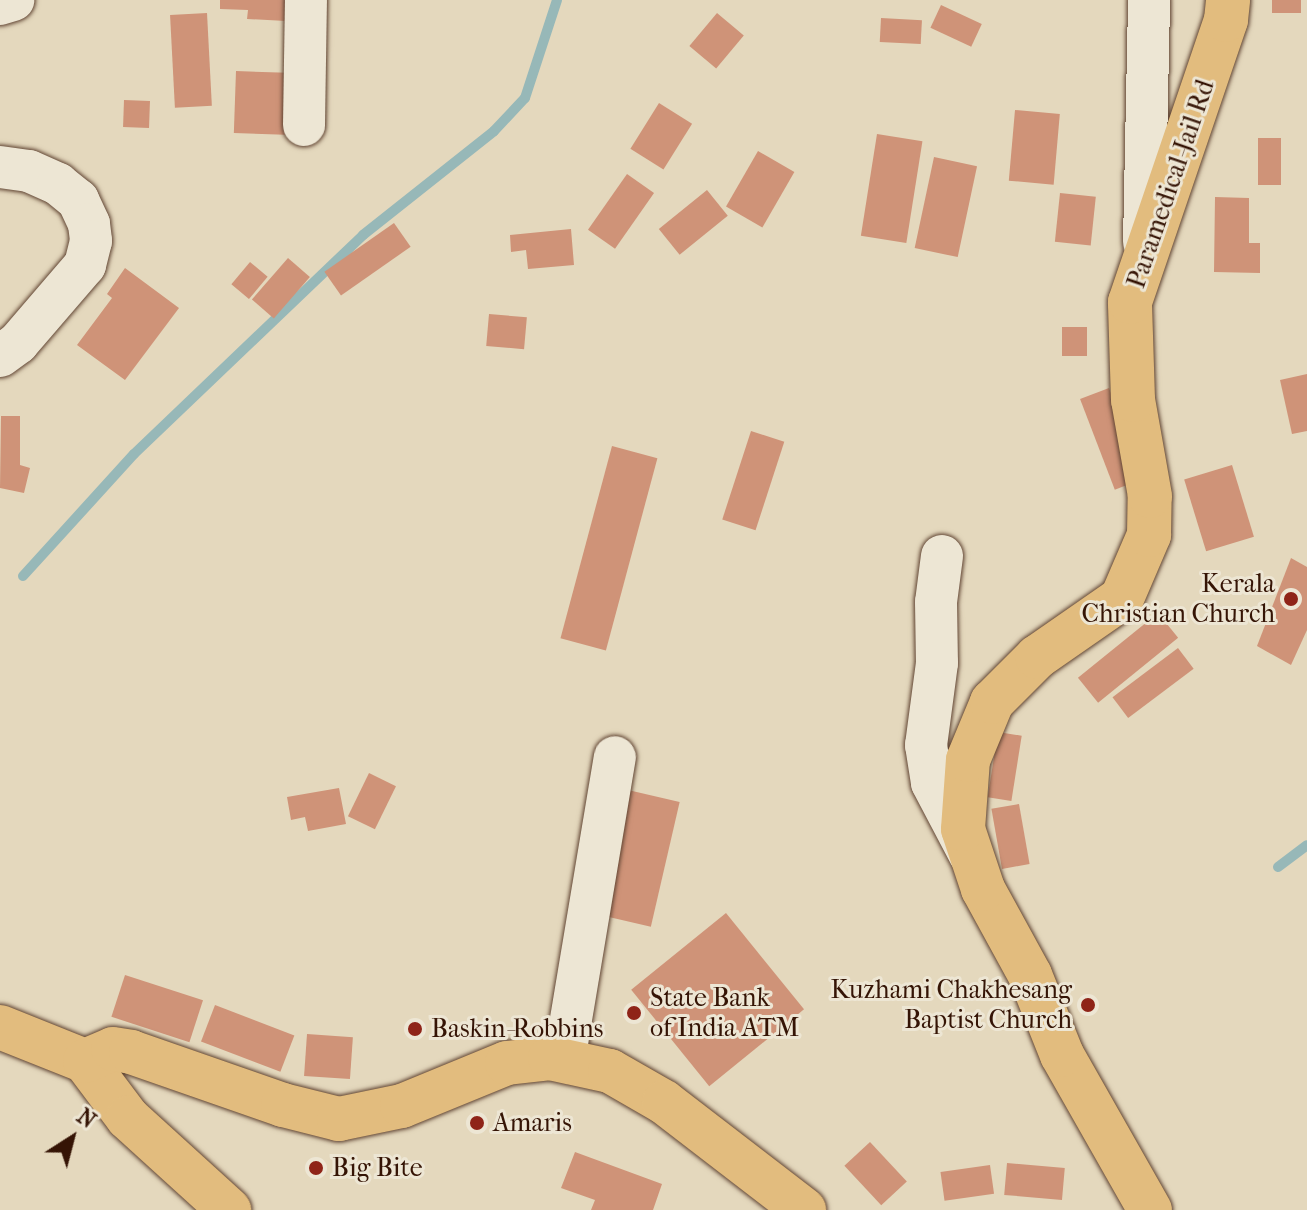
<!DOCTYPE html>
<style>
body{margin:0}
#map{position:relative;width:1307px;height:1210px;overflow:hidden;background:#e4d8bd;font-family:"IM FELL French Canon",serif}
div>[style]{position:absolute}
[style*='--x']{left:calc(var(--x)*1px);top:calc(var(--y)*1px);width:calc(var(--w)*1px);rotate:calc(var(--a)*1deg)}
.stream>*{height:10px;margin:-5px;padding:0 5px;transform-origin:5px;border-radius:5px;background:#97b8b8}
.building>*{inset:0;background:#cf9378;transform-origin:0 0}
.roads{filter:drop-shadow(0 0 2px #614533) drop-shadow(0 0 2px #614533)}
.minor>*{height:42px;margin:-21px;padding:0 21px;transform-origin:21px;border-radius:21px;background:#ede6d4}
.major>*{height:44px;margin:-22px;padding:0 22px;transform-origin:22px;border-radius:22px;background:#e2bc7e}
.dots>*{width:22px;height:22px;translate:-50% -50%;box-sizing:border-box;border:4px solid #ede6d4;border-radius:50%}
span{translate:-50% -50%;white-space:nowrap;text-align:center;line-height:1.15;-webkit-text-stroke:6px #ede6d4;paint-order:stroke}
.street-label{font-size:26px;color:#351405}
.poi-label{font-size:26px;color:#351405}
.right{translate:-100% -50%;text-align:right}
.left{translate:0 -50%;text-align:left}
.north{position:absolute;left:32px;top:1098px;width:80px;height:80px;-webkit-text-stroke:6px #ede6d4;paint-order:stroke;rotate:36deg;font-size:22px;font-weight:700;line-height:32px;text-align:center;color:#351405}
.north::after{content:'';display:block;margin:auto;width:28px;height:36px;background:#351405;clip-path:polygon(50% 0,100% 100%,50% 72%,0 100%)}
</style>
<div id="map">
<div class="stream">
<i style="--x:23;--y:576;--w:165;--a:-47.7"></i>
<i style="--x:134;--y:454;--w:317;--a:-43.7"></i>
<i style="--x:363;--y:235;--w:167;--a:-38.4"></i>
<i style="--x:494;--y:131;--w:45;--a:-46.8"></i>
<i style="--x:525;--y:98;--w:103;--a:-71.9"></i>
<i style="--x:1278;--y:867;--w:36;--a:-37"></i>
</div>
<div class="building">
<i style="clip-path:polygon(220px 0,287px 0,286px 21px,247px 19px,248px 10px,220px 9px)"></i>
<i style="left:1272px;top:0;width:29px;height:13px"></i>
<i style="left:941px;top:5px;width:45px;height:25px;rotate:25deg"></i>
<i style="left:207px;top:13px;width:93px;height:37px;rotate:87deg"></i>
<i style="left:717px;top:13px;width:35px;height:43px;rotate:40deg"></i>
<i style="left:881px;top:18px;width:41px;height:24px;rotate:3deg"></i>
<i style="left:236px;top:71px;width:51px;height:62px;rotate:2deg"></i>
<i style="left:124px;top:100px;width:26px;height:27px;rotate:2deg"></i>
<i style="left:659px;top:103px;width:39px;height:54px;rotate:32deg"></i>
<i style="left:1015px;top:110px;width:45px;height:71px;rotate:5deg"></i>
<i style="left:877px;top:134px;width:46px;height:103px;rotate:9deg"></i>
<i style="left:1258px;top:138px;width:23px;height:47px"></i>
<i style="left:758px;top:151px;width:42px;height:64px;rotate:30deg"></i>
<i style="left:934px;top:157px;width:44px;height:93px;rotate:12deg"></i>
<i style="left:627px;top:174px;width:33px;height:68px;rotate:35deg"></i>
<i style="left:707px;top:190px;width:33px;height:62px;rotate:51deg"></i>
<i style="left:1060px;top:193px;width:36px;height:49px;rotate:6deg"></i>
<i style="clip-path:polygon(1215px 197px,1249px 198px,1249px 243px,1260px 243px,1260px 273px,1214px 272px)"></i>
<i style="left:394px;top:223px;width:29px;height:85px;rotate:55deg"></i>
<i style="clip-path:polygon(571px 229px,574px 265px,528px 269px,526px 250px,511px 252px,510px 235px)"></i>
<i style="left:288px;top:258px;width:29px;height:55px;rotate:41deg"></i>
<i style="left:250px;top:262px;width:23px;height:29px;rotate:40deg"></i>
<i style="clip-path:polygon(125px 268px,179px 308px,125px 380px,77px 345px,112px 298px,107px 294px)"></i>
<i style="left:489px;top:314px;width:38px;height:32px;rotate:5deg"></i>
<i style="left:1062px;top:327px;width:25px;height:29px"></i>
<i style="clip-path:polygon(1307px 374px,1307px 431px,1292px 434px,1280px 380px)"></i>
<i style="left:1109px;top:388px;width:97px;height:31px;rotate:69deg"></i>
<i style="clip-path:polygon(1px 416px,20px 416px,20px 465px,30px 468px,24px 493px,0 488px)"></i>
<i style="left:751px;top:431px;width:35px;height:93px;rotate:18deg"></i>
<i style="left:612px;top:446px;width:47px;height:199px;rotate:15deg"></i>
<i style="left:1232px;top:465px;width:75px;height:50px;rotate:73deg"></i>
<i style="clip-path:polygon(1291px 558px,1307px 567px,1307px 630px,1291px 665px,1257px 646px)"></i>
<i style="left:1158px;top:613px;width:32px;height:103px;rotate:51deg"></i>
<i style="left:1178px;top:648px;width:26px;height:82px;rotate:53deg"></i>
<i style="left:998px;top:732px;width:24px;height:66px;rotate:9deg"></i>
<i style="left:369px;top:773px;width:30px;height:48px;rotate:26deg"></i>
<i style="clip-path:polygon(339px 788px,346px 824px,308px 831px,305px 817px,291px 820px,287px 797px)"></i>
<i style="left:628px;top:790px;width:53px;height:128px;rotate:13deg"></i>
<i style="left:1019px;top:804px;width:61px;height:28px;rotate:80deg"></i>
<i style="left:726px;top:913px;width:124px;height:122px;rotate:51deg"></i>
<i style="left:125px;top:975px;width:82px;height:44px;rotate:18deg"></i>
<i style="left:215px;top:1005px;width:85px;height:39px;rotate:21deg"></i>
<i style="left:307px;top:1034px;width:46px;height:42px;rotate:4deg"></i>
<i style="left:870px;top:1142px;width:54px;height:35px;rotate:47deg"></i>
<i style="clip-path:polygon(575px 1152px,662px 1184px,653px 1210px,591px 1210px,595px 1200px,561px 1188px)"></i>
<i style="left:1007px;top:1163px;width:58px;height:32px;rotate:5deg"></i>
<i style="left:990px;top:1165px;width:29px;height:50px;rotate:82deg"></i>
</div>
<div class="roads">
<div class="minor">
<i style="--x:0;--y:4;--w:14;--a:-17"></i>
<i style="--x:304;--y:125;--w:125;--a:-89.1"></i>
<i style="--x:0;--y:167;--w:29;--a:8"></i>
<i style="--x:29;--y:171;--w:32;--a:24"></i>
<i style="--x:58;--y:184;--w:26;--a:39"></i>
<i style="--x:78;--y:200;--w:26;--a:65"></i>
<i style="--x:89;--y:224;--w:17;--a:83"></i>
<i style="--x:91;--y:241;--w:25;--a:104"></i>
<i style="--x:85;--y:265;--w:103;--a:130.7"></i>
<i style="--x:18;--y:343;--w:22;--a:144"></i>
<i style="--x:1144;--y:242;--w:242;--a:-88.8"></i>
<i style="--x:942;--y:556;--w:46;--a:97.4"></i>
<i style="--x:936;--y:602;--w:61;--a:89.1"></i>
<i style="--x:937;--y:663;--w:83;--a:97.6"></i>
<i style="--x:926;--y:745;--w:38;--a:81"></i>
<i style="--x:932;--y:783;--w:81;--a:62.2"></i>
<i style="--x:564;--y:1061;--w:308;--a:-80.5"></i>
</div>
<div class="major">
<i style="--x:0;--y:1027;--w:92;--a:21.8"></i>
<i style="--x:85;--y:1061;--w:71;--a:53"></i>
<i style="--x:128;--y:1118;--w:137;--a:42.3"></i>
<i style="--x:85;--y:1061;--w:30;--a:-23"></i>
<i style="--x:113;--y:1049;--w:18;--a:9"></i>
<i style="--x:131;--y:1052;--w:161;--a:19.2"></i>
<i style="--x:283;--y:1105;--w:58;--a:14"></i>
<i style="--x:339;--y:1119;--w:64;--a:-11.7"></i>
<i style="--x:402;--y:1106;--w:113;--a:-22.3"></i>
<i style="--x:507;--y:1063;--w:43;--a:-6.6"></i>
<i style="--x:550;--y:1058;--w:61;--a:12.2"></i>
<i style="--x:610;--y:1071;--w:62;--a:29.9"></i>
<i style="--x:664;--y:1102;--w:177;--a:37.6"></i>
<i style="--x:1150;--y:1210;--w:178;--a:-119.6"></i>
<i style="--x:1062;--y:1055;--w:86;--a:-111.8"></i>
<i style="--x:1030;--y:975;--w:98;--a:-118.7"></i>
<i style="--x:983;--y:889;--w:63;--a:-108.4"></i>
<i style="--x:963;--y:829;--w:69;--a:-85.9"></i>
<i style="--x:968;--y:760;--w:63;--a:-67.5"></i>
<i style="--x:992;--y:702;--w:64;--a:-45"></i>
<i style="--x:1037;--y:657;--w:103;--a:-34.8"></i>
<i style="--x:1122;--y:598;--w:69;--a:-66.8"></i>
<i style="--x:1149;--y:535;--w:39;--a:-89"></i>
<i style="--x:1150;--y:496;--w:97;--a:-100"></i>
<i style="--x:1133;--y:400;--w:98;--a:-91.8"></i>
<i style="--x:1130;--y:302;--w:298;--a:-71.2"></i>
<i style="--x:1226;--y:20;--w:20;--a:-84"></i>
</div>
</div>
<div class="dots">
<i style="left:1291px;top:599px;background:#8f2418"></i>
<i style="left:1088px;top:1005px;background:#8f2418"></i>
<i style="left:634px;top:1013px;background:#8f2418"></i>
<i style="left:415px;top:1029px;background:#8f2418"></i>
<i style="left:477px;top:1123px;background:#8f2418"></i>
<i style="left:316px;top:1168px;background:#8f2418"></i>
</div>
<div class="street-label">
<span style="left:1171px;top:184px;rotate:-71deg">Paramedical-Jail Rd</span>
</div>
<div class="poi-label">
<span class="right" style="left:1275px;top:599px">Kerala<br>Christian Church</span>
<span class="right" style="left:1072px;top:1005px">Kuzhami Chakhesang<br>Baptist Church</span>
<span class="left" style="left:650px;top:1013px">State Bank<br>of India ATM</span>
<span class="left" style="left:431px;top:1029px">Baskin-Robbins</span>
<span class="left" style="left:493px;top:1123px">Amaris</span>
<span class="left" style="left:332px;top:1168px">Big Bite</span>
</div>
<div class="north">N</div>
</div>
